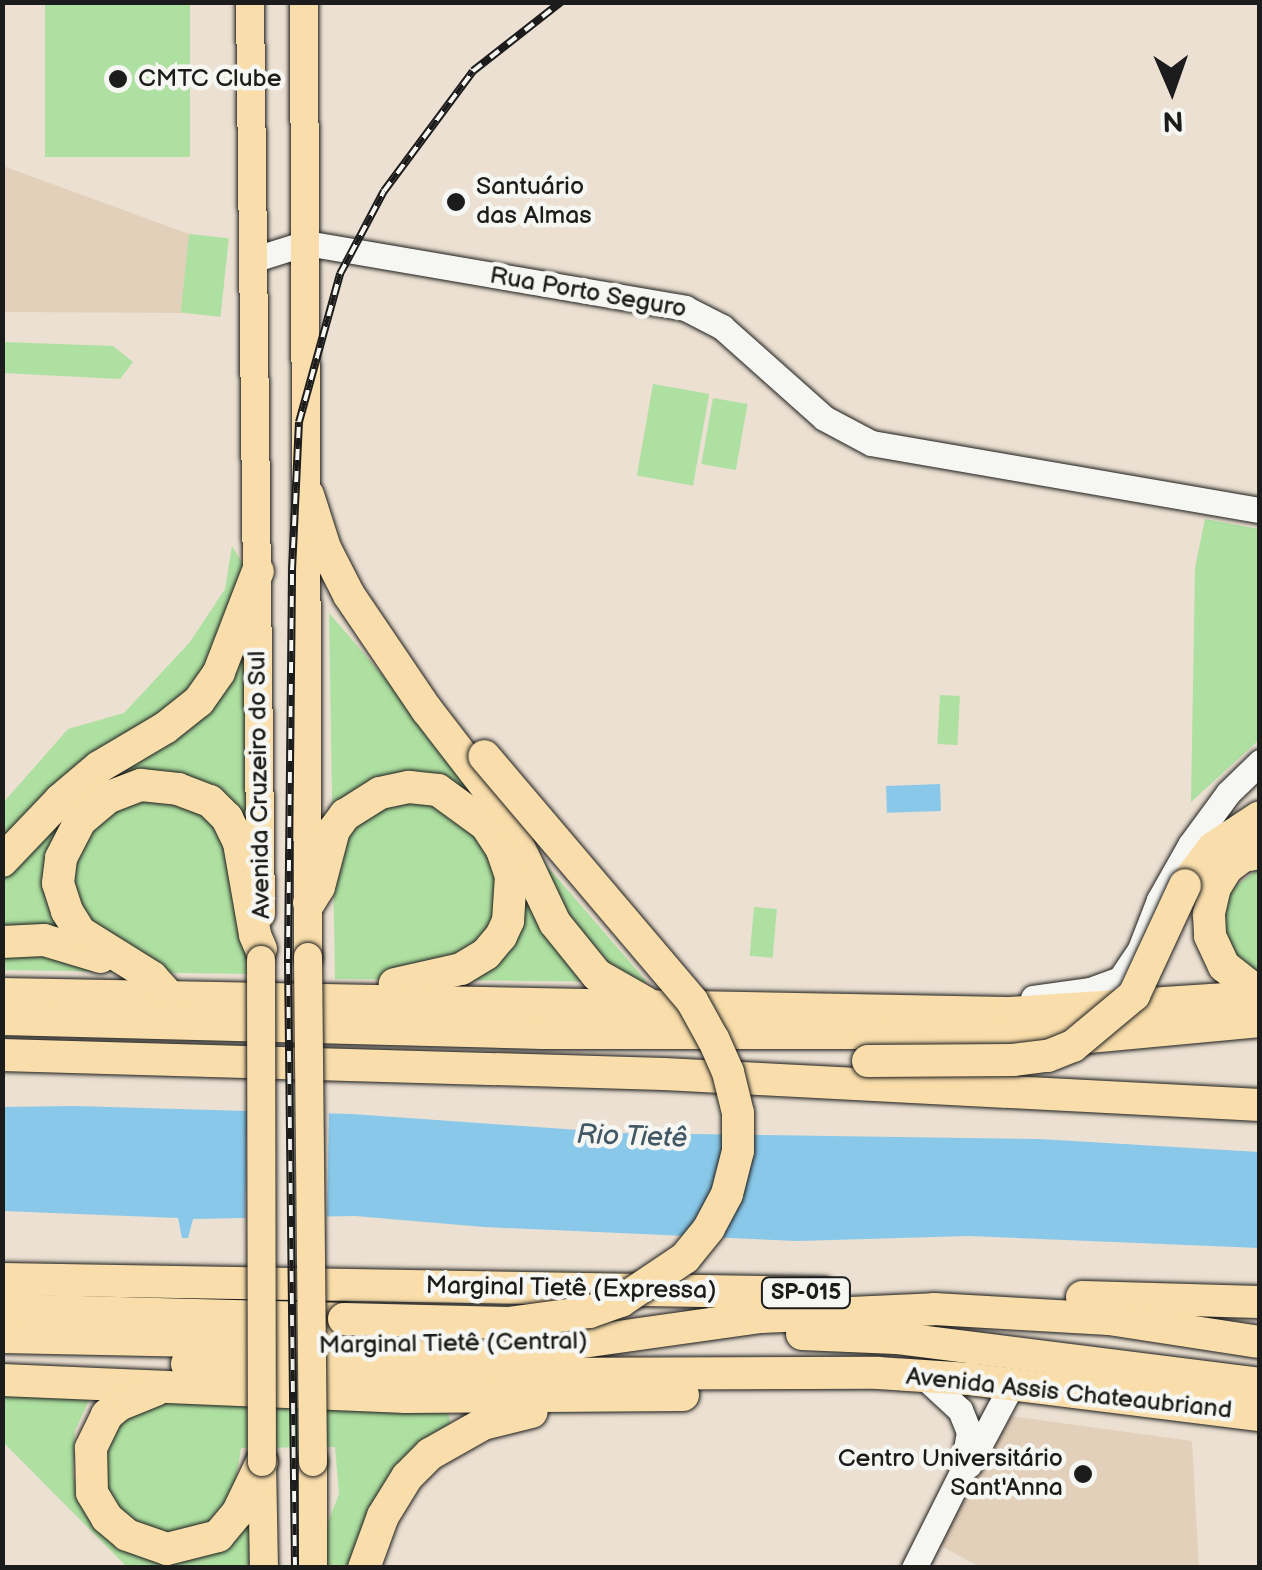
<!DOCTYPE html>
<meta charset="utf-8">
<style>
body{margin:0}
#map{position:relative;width:1262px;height:1570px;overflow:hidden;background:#ebe0d1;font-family:"Balsamiq Sans",sans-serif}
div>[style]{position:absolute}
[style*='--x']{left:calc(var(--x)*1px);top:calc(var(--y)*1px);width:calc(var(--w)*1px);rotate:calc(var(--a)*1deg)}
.built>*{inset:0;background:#e3d0ba}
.green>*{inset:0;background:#aee0a1;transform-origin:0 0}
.water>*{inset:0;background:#89c8e9;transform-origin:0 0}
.pier>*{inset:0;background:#ebe0d1;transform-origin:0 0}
.roads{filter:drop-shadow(0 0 2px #1c1c1c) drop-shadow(0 0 2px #1c1c1c)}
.secondary>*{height:25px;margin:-12.5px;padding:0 12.5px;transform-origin:12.5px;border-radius:12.5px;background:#f6f6f2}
.primary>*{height:28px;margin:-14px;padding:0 14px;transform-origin:14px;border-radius:14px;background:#f9deab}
.highway>*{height:32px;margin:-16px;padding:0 16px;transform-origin:16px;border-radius:16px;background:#f9deab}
.rail>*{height:8px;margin-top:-4px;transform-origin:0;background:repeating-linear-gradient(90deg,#f6f6f2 0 11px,#1c1c1c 0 22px);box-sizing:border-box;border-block:2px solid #1c1c1c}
.bridges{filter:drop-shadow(0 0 2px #1c1c1c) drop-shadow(0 0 2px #1c1c1c)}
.primary-bridge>*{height:28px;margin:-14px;padding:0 14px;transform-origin:14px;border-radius:14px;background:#f9deab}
.highway-bridge>*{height:32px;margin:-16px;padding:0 16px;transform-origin:16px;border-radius:16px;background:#f9deab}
.dots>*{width:28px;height:28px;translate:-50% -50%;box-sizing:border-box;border:5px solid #f6f6f2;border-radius:50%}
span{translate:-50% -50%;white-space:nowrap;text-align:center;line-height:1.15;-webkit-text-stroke:9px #f6f6f2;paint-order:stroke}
.shield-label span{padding:2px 8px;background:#f6f6f2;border:2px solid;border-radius:8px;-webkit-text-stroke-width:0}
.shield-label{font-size:22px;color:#1c1c1c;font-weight:700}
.poi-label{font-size:25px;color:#1c1c1c}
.left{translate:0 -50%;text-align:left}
.right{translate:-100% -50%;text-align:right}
.street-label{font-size:25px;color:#1c1c1c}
.water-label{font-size:28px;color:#425864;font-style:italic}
.frame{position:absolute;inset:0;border:5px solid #1c1c1c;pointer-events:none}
.north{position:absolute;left:1122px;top:40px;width:100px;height:100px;-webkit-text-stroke:8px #f6f6f2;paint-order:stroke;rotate:178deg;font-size:28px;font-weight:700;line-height:40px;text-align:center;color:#1c1c1c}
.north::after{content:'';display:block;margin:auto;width:35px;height:45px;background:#1c1c1c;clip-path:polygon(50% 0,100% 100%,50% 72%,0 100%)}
</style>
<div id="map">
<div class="built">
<i style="clip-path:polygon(3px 166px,189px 234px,187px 313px,3px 312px)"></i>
<i style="clip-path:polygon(1003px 1415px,1192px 1441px,1199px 1567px,980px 1567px,938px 1544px)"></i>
</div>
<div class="green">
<i style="left:45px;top:3px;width:145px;height:154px"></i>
<i style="left:189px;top:234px;width:40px;height:79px;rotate:6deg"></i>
<i style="clip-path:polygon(3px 342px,113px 346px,133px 362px,120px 379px,3px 373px)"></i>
<i style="left:653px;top:384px;width:57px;height:93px;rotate:10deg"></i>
<i style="left:713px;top:398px;width:35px;height:67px;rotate:10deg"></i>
<i style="clip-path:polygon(1205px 519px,1259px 529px,1260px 739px,1191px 802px,1195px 568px)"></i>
<i style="clip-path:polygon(232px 546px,248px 573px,247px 974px,3px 970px,3px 803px,68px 729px,124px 713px,190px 642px,225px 589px)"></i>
<i style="clip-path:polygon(329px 613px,647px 982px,335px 979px)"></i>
<i style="left:940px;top:695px;width:20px;height:49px;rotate:3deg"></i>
<i style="clip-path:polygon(1259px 869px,1259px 972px,1258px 972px,1237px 960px,1226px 944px,1223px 907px,1231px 889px)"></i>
<i style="left:754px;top:907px;width:23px;height:49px;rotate:5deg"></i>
<i style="clip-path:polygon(3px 1394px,90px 1398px,75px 1431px,73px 1475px,79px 1497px,108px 1537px,249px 1526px,249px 1567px,127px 1567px,3px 1442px)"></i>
<i style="clip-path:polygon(159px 1402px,448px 1411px,451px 1425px,355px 1567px,323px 1567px,323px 1535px,339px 1494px,335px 1447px,241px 1448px,236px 1479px,221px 1513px,205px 1524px,163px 1533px,133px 1524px,101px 1485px,99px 1474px,113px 1426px)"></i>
</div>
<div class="water">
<i style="left:940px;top:784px;width:27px;height:54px;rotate:88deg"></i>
<i style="clip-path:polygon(75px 1106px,352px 1114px,621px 1133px,1039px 1139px,1259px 1152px,1259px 1248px,968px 1236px,798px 1241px,484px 1227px,355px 1216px,193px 1219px,188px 1238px,182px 1238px,178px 1218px,3px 1211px,2px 1107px)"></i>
</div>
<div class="pier">
<i style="left:247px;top:1106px;width:82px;height:118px;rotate:1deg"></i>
</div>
<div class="roads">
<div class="secondary">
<i style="--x:252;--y:260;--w:57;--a:-17.5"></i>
<i style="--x:306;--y:243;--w:385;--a:9.7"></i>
<i style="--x:685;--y:308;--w:42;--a:27.2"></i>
<i style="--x:722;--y:327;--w:137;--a:41.7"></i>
<i style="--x:824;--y:418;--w:53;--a:28"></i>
<i style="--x:871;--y:443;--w:395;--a:9.8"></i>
<i style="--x:1033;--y:998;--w:58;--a:-8"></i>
<i style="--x:1090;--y:990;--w:32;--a:-20"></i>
<i style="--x:1120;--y:979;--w:36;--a:-56"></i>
<i style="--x:1140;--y:949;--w:53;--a:-68.8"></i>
<i style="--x:1159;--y:900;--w:63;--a:-60.6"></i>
<i style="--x:1190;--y:845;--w:64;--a:-53.8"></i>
<i style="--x:1228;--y:793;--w:45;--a:-44.1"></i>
<i style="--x:969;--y:1465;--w:92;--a:-62"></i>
<i style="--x:914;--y:1568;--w:107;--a:-63.4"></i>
<i style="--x:962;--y:1472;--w:41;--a:-80.1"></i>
<i style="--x:969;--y:1432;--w:24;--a:-112"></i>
<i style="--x:960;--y:1410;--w:50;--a:-137.4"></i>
</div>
<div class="primary">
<i style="--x:250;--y:2;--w:912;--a:89.31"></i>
<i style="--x:304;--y:2;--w:955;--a:89.76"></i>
<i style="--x:262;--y:1464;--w:104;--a:88.9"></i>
<i style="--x:313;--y:1568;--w:106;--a:-90"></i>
</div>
<div class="highway">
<i style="--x:308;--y:495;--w:56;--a:72.2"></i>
<i style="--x:325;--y:548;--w:53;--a:62.9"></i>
<i style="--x:349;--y:595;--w:139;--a:55.9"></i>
<i style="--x:427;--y:710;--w:115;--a:52.4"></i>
<i style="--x:497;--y:801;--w:135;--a:64.6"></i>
<i style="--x:555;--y:923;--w:67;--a:51.1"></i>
<i style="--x:597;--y:975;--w:56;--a:29.7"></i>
<i style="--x:1260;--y:853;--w:17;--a:170"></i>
<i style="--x:1243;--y:856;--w:20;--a:143"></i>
<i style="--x:1227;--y:868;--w:22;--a:122"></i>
<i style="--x:1215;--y:887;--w:28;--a:103"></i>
<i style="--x:1209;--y:914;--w:22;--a:87"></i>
<i style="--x:1210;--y:936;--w:33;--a:65"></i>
<i style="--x:1224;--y:966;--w:46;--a:37.9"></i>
<i style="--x:2;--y:861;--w:84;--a:-46.4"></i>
<i style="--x:60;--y:800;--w:51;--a:-40.2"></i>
<i style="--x:99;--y:767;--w:77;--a:-30.6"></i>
<i style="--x:165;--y:728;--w:43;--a:-38.5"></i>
<i style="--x:199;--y:701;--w:35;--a:-55"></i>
<i style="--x:219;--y:672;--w:108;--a:-68.9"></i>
<i style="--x:1185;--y:885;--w:46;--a:-52.9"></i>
<i style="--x:1213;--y:848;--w:56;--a:-33.4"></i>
<i style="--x:309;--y:903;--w:19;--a:-58"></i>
<i style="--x:319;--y:887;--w:59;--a:-75.3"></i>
<i style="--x:334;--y:830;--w:19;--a:-54"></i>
<i style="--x:345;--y:815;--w:41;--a:-32.2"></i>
<i style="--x:380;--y:793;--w:30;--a:-12"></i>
<i style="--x:409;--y:787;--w:29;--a:6"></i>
<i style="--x:438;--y:790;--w:59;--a:36.1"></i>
<i style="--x:486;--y:825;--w:30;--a:57"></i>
<i style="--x:502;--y:850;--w:28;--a:71"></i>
<i style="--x:511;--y:876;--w:45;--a:93.8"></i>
<i style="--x:508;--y:921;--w:17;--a:115"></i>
<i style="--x:501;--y:936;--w:23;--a:130"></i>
<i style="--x:486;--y:954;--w:29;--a:149"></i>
<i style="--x:461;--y:969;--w:68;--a:167.2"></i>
<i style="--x:2;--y:942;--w:42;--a:-2.7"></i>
<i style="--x:44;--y:940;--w:59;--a:16.6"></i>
<i style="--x:2;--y:994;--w:1008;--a:1.08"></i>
<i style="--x:1010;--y:1013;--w:251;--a:-3.7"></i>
<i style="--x:168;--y:995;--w:24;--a:-132"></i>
<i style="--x:152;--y:977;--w:85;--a:-148"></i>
<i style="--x:80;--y:932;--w:25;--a:-122"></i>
<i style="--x:67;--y:911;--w:29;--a:-108"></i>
<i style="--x:58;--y:883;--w:25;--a:-83"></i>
<i style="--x:61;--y:858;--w:42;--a:-62.8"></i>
<i style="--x:80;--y:821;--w:38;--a:-40"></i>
<i style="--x:109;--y:797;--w:34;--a:-21"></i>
<i style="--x:141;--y:785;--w:37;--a:6"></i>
<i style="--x:178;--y:789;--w:34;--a:21"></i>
<i style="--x:210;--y:801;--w:24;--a:45"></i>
<i style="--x:227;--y:818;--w:28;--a:64"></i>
<i style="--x:239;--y:843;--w:93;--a:80.1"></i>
<i style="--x:255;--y:935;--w:15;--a:67"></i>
<i style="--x:2;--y:1019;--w:541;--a:1.48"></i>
<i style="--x:543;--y:1033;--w:325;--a:0"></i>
<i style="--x:868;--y:1033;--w:199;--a:1.7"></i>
<i style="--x:1067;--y:1039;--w:194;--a:-5.3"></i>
<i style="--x:2;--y:1055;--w:662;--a:1.64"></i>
<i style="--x:664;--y:1074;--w:597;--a:2.98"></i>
<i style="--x:2;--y:1279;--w:821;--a:0.98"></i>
<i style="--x:1082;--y:1297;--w:178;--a:1.6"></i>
<i style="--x:2;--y:1310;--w:338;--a:1.5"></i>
<i style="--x:802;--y:1334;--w:94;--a:2.4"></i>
<i style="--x:896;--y:1338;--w:367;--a:7.2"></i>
<i style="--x:2;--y:1337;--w:538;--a:1.17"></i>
<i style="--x:540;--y:1348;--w:223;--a:-8"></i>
<i style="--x:761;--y:1317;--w:173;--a:-2.6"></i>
<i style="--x:934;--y:1309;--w:175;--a:3.3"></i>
<i style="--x:1109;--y:1319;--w:153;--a:8.7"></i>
<i style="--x:187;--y:1364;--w:321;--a:1.8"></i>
<i style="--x:508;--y:1374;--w:370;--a:-0.2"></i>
<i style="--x:878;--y:1373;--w:92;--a:3.7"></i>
<i style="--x:970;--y:1379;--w:292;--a:7.1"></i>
<i style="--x:2;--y:1380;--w:404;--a:2.4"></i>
<i style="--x:406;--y:1397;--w:277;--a:-0.4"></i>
<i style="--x:156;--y:1390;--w:40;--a:158"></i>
<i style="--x:119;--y:1405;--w:16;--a:140"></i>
<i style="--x:107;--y:1415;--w:37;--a:116"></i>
<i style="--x:91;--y:1448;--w:45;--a:88.7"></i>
<i style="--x:92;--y:1493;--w:29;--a:59"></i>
<i style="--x:107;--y:1518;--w:26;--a:40"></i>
<i style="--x:127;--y:1535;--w:42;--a:19.3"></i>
<i style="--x:167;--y:1549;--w:53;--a:-14.3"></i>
<i style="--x:218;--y:1536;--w:31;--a:-50"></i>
<i style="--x:238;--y:1512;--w:55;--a:-64.4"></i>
<i style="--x:364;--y:1568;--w:55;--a:-69.9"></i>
<i style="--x:383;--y:1516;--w:46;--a:-58.4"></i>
<i style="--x:407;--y:1477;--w:33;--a:-45"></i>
<i style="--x:430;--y:1454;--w:61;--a:-29.5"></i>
<i style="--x:483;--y:1424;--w:50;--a:-13.8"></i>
</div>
</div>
<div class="rail">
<i style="--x:295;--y:1568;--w:609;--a:-90.66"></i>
<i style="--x:288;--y:959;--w:389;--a:-89.4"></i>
<i style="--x:292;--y:570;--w:148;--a:-87.3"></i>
<i style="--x:299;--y:422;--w:154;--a:-74.5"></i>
<i style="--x:340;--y:274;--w:94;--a:-62.1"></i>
<i style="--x:384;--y:191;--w:149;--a:-53.4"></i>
<i style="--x:473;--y:71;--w:112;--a:-38.1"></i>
</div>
<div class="bridges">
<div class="primary-bridge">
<i style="--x:308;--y:957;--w:505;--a:89.43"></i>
<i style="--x:261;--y:960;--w:502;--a:89.89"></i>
</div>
<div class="highway-bridge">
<i style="--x:868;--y:1061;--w:145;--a:-0.4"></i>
<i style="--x:1013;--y:1060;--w:35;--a:-7"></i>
<i style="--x:1048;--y:1056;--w:27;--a:-22"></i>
<i style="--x:1073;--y:1046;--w:80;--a:-39.9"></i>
<i style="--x:1134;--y:995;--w:121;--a:-65.1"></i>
<i style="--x:344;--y:1319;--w:164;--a:1.4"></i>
<i style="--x:508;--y:1323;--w:82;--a:-7.7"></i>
<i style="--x:589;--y:1312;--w:34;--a:-19"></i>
<i style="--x:621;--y:1301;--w:77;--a:-33.9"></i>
<i style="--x:685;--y:1258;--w:38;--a:-51"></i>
<i style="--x:709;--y:1228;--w:38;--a:-62"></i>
<i style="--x:727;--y:1194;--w:44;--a:-75.7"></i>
<i style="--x:738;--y:1151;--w:38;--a:-90"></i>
<i style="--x:738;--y:1113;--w:42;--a:-103.7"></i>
<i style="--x:728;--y:1072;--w:36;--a:-114"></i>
<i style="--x:713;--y:1039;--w:43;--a:-118.9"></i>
<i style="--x:692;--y:1001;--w:321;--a:-130.3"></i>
</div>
</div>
<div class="dots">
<i style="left:118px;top:79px;background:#1c1c1c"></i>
<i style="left:456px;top:202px;background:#1c1c1c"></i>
<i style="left:1083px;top:1474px;background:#1c1c1c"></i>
</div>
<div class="shield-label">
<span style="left:806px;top:1293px">SP-015</span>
</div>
<div class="poi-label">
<span class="left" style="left:138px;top:79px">CMTC Clube</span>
<span class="left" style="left:476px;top:202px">Santuário<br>das Almas</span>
<span class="right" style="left:1063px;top:1474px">Centro Universitário<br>Sant'Anna</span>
</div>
<div class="street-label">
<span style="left:588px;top:293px;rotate:10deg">Rua Porto Seguro</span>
<span style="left:260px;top:785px;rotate:-91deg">Avenida Cruzeiro do Sul</span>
<span style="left:571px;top:1289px;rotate:1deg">Marginal Tietê (Expressa)</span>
<span style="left:453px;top:1344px;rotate:-1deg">Marginal Tietê (Central)</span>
<span style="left:1069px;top:1394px;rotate:6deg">Avenida Assis Chateaubriand</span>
</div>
<div class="water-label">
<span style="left:632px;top:1137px;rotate:2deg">Rio Tietê</span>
</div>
<div class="frame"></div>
<div class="north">N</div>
</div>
